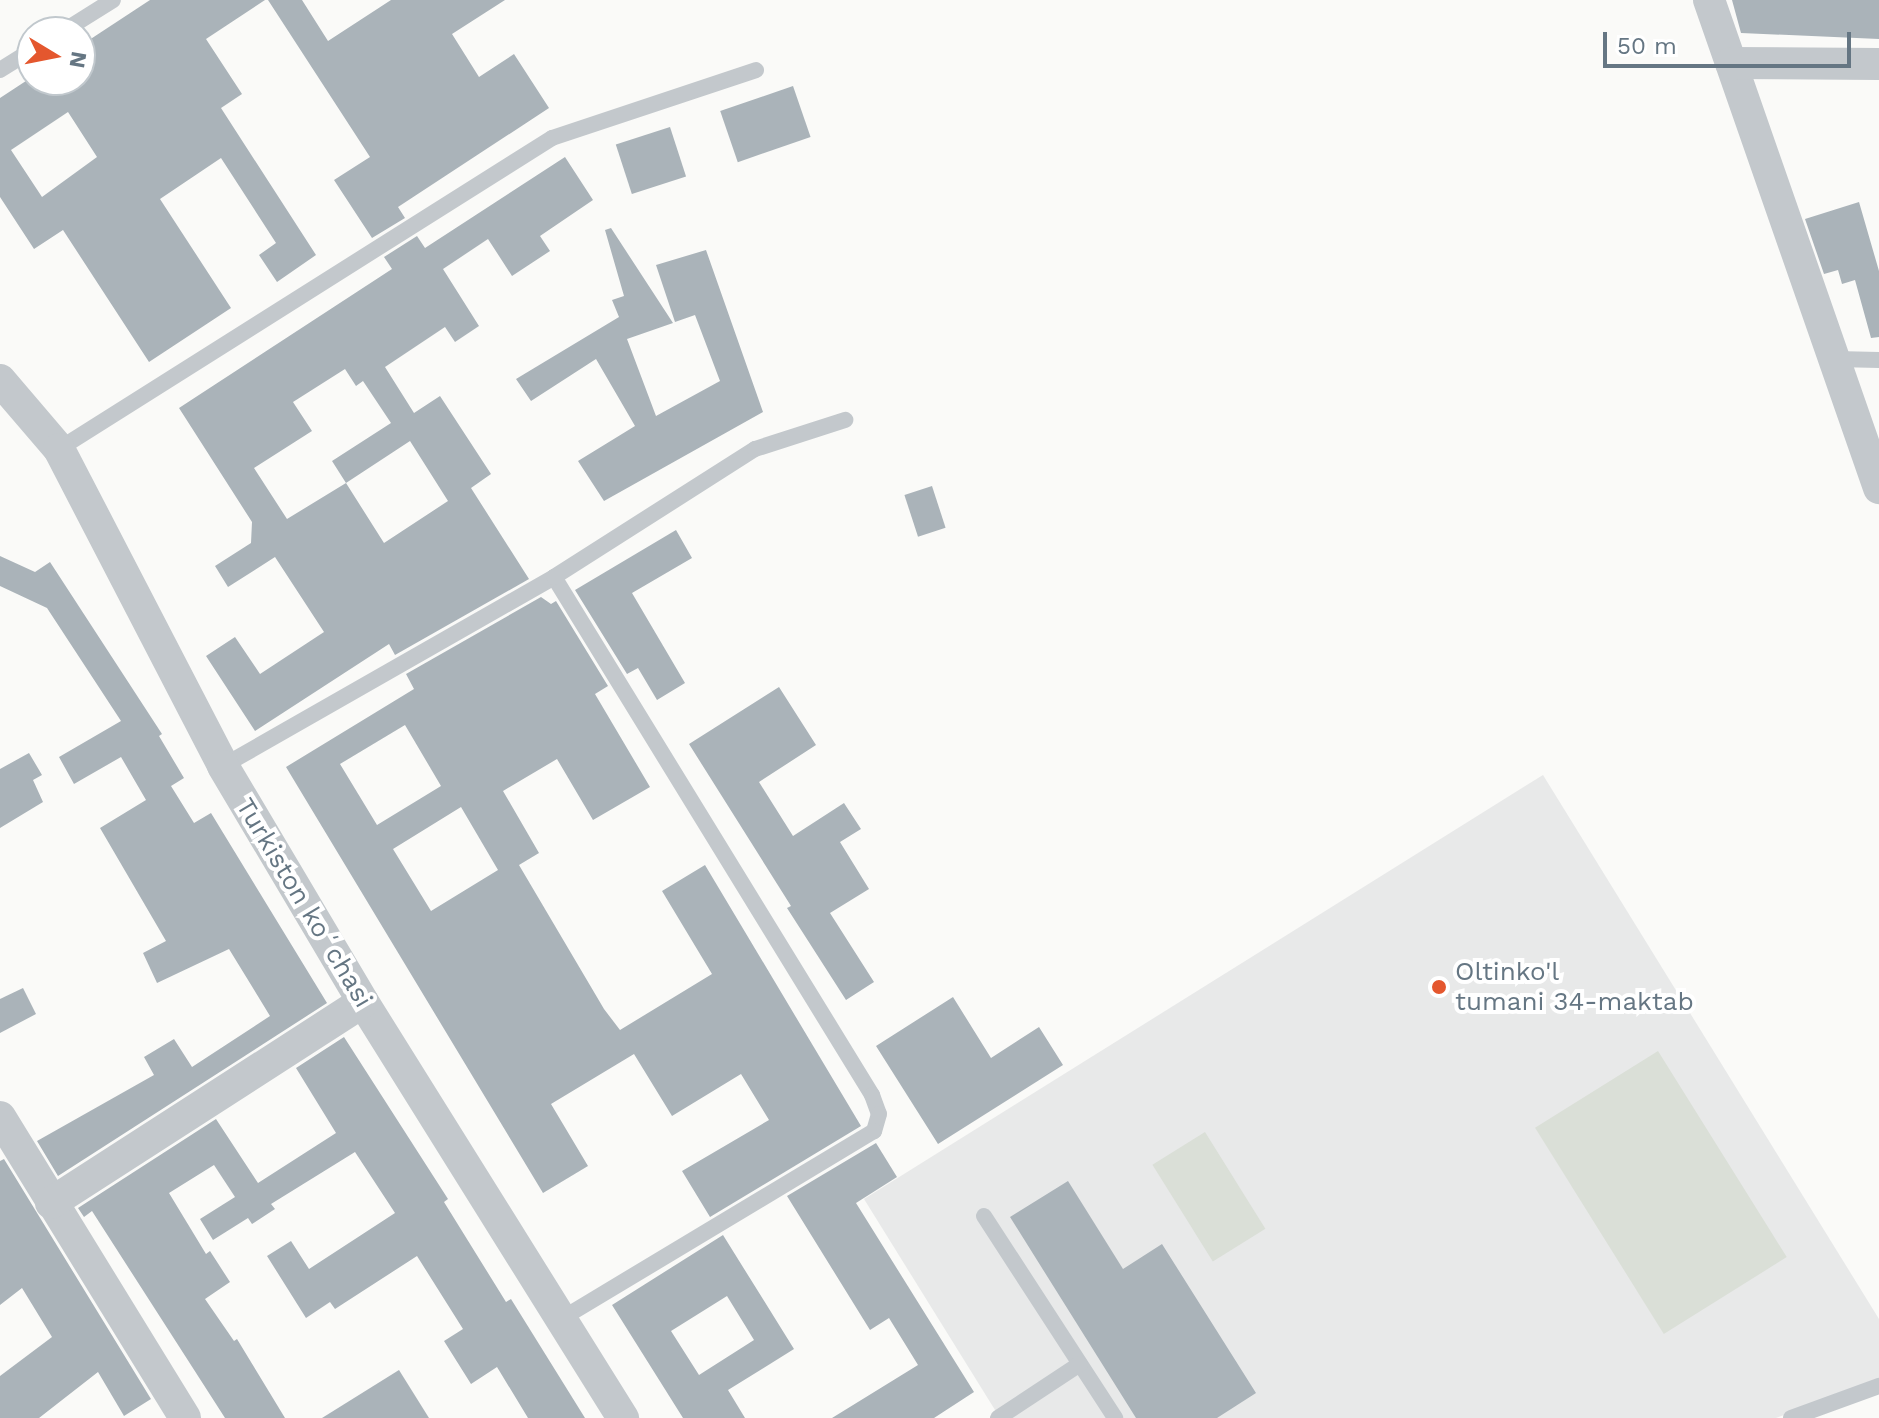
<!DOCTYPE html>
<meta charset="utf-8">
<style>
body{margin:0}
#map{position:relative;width:1879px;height:1418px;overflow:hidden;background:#fafaf8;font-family:"Work Sans",sans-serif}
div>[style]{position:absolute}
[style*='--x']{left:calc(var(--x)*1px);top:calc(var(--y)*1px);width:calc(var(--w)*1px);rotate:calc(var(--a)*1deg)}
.built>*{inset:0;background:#e8e9e9}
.green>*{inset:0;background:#dadfd7;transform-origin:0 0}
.building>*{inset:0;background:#aab3b9;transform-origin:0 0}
.service>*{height:16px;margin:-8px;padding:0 8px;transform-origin:8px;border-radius:8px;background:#c3c8cc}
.minor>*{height:32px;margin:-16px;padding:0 16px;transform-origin:16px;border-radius:16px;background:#c3c8cc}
.dots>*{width:22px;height:22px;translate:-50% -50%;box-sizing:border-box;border:4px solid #fff;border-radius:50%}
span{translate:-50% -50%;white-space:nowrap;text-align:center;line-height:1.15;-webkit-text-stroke:8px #fff;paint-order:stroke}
.street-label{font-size:26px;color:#657683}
.poi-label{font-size:26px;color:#657683}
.left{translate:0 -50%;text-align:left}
.north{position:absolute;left:16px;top:16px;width:80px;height:80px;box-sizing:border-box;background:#fff;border:2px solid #c1c8cd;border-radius:50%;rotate:100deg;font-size:22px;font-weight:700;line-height:32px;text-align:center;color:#657683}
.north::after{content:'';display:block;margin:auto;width:28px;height:36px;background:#e4572e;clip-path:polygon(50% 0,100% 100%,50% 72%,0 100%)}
.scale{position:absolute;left:1603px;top:32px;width:248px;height:36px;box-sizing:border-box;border:4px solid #657683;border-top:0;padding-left:10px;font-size:24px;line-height:28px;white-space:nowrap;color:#657683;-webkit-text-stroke:6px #fff;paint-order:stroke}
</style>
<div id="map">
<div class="built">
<i style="clip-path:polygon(1543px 775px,1879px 1319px,1879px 1379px,1776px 1418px,1000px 1418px,864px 1199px)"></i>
</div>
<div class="green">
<i style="left:1658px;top:1051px;width:243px;height:145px;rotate:58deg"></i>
<i style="left:1205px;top:1132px;width:114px;height:62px;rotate:58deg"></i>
</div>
<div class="building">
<i style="clip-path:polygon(evenodd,150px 0,265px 0,206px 39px,242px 94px,221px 108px,316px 255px,277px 282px,259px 255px,276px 243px,221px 158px,160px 199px,231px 308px,149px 362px,63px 230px,34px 249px,0 197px,0 98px,32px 77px,32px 80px,80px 80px,80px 46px,150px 0,68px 112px,97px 157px,42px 197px,11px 150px,68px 112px)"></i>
<i style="clip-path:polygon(268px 0,302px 0,328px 41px,391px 0,505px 0,452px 34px,479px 77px,514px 54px,549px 108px,398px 207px,405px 218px,372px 238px,334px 180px,370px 157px)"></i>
<i style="clip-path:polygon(1732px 0,1879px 0,1879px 39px,1741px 33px)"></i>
<i style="left:793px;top:86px;width:54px;height:77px;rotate:71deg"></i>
<i style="left:670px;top:127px;width:52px;height:57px;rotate:72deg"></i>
<i style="clip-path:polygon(evenodd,565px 157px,593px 200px,540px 236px,550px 251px,512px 276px,488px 239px,443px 269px,479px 326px,455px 342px,445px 327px,385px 367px,414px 413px,440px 396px,491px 474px,471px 488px,529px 579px,395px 655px,389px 644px,255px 731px,206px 656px,235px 637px,260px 674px,324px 632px,275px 557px,228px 587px,215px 566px,251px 543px,252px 522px,179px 408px,392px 269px,384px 257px,417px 236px,425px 248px,565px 157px,345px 369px,356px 386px,363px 381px,391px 423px,332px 461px,346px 483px,287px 519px,254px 468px,312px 431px,293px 402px,345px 369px,565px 157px,410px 441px,448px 501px,384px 543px,346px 483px,410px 441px)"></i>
<i style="clip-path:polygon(1859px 202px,1879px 271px,1879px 337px,1871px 338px,1855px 280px,1842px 284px,1838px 270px,1824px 274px,1805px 219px)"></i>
<i style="clip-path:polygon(611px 228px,673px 323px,627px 339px,656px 416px,720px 381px,695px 315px,675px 322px,656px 265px,706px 250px,763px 412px,604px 501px,578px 461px,635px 426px,596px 359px,531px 401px,516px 379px,619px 317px,612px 300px,624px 296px,605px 230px)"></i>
<i style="left:932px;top:486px;width:44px;height:29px;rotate:72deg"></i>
<i style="clip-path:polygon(676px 530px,692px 558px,632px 593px,685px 683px,657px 700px,638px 668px,627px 674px,575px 590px)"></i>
<i style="clip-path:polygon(0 556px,35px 572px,50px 562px,162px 734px,159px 736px,184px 778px,171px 786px,194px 823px,211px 813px,327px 1003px,58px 1176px,37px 1141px,154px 1075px,144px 1057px,174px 1039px,192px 1067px,270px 1016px,229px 949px,157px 983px,143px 953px,166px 941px,100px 828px,146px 800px,121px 757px,74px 784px,59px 757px,121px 721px,47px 608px,0 586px)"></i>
<i style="clip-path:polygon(evenodd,541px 597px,551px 604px,556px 601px,608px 686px,595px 694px,650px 787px,593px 820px,557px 759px,503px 791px,539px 853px,519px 865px,604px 1009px,620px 1030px,712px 974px,662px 891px,705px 865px,861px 1126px,710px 1217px,682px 1171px,769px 1120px,741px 1074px,672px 1116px,634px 1054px,551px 1104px,588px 1166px,543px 1193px,286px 767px,414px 689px,406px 674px,541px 597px,405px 725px,441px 786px,377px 825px,340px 764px,405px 725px,541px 597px,461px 807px,498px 870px,431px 911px,393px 849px,461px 807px)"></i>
<i style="clip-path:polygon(779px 687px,816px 745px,759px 782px,793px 836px,844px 803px,861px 829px,840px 842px,869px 889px,830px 913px,874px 982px,846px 1000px,787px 908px,791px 906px,689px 744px)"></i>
<i style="clip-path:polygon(29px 753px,42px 775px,33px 780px,43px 802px,0 828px,0 769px)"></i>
<i style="clip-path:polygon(23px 988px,36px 1014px,0 1033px,0 999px)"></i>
<i style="clip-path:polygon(953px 997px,991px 1058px,1039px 1027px,1063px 1065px,938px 1144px,876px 1046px)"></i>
<i style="clip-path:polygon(344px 1037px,448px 1199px,444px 1202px,506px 1302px,511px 1299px,585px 1418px,528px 1418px,497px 1367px,471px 1384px,444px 1341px,463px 1329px,417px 1256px,335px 1309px,330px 1302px,306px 1318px,267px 1256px,291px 1241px,309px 1269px,395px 1213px,355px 1152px,271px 1204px,275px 1209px,252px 1224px,248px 1218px,213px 1240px,200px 1219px,235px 1197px,214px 1165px,169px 1193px,206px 1254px,210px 1251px,230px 1282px,205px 1299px,234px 1341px,237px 1339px,285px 1418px,225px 1418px,92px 1211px,84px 1217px,78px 1208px,216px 1119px,258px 1183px,336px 1133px,296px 1068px)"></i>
<i style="clip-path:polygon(876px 1143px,897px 1177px,856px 1203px,974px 1392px,934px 1418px,832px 1418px,918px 1365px,889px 1318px,870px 1330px,787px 1196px)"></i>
<i style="clip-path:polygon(4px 1159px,151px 1399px,124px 1416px,98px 1372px,39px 1418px,0 1418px,0 1376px,52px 1337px,22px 1288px,0 1305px,0 1161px)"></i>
<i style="clip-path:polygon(1068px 1181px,1123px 1269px,1162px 1244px,1256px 1393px,1217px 1418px,1136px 1418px,1010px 1217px)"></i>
<i style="clip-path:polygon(evenodd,723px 1235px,794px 1349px,728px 1390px,745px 1418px,683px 1418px,612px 1305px,723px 1235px,727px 1296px,754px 1340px,699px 1375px,671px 1331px,727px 1296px)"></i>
<i style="clip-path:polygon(399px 1370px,429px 1418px,322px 1418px)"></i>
</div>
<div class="service">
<i style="--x:62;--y:32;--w:60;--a:-32.1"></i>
<i style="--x:0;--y:70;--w:38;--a:-32"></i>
<i style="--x:1836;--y:359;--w:43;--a:1.3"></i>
<i style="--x:59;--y:449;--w:583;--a:-32.25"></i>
<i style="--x:552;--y:138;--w:215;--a:-18.4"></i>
<i style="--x:554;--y:577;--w:608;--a:58.45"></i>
<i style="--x:872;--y:1095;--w:20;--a:70"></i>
<i style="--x:879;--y:1114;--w:18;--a:106"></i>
<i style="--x:874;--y:1131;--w:365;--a:149"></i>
<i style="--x:223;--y:766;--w:381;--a:-29.7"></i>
<i style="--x:554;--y:577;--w:238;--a:-32.5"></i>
<i style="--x:755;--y:449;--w:95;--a:-17.9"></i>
<i style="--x:984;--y:1216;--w:241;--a:57"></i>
<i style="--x:998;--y:1418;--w:98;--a:-33.4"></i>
<i style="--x:1791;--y:1418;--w:94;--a:-20"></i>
</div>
<div class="minor">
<i style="--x:1709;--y:0;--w:517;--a:70.79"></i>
<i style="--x:1731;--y:63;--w:148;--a:0.4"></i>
<i style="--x:0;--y:380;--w:91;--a:49.5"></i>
<i style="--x:59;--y:449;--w:357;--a:62.6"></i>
<i style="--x:223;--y:766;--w:274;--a:59.3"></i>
<i style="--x:363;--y:1002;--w:491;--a:58"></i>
<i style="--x:0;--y:1117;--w:353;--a:58.4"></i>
<i style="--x:51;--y:1203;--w:371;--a:-32.8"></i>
</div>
<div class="dots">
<i style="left:1439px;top:987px;background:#e4572e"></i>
</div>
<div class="street-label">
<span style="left:304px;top:903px;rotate:59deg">Turkiston koʻchasi</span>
</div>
<div class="poi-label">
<span class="left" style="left:1455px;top:987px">Oltinko'l<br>tumani 34-maktab</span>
</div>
<div class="north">N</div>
<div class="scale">50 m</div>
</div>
